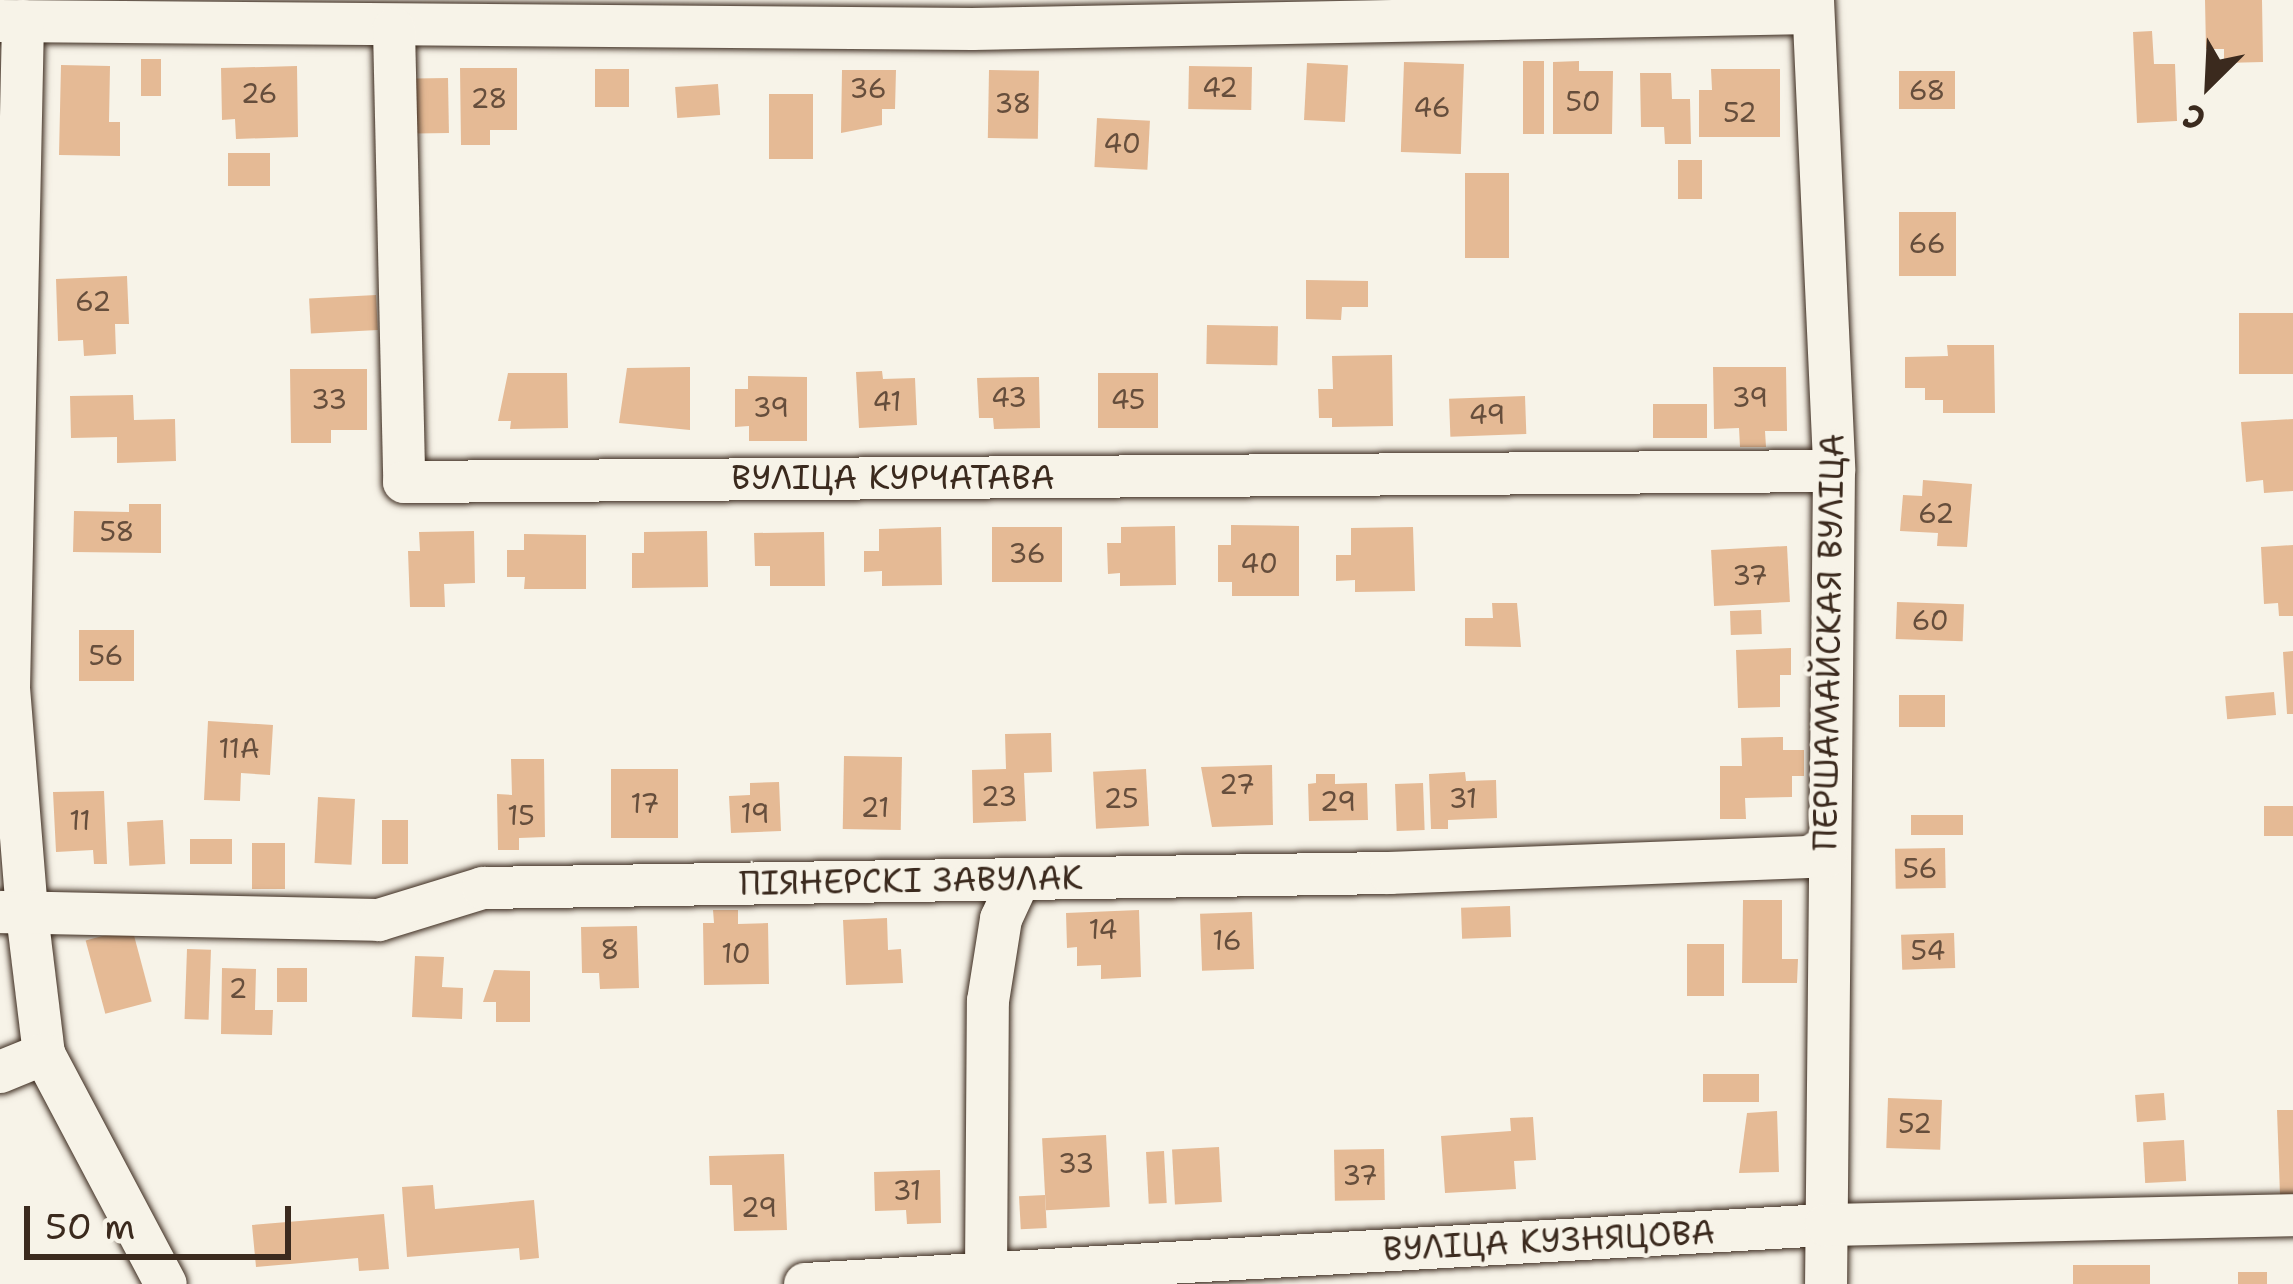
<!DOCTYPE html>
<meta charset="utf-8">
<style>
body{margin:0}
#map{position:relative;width:2293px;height:1284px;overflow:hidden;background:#f7f3e8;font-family:"Shantell Sans",sans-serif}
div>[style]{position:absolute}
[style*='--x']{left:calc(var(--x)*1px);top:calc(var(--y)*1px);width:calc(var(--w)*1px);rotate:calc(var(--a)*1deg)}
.building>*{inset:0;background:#e5ba95;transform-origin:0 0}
.roads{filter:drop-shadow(0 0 3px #3b2a1e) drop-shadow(0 0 3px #3b2a1e)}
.street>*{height:42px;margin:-21px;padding:0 21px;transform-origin:21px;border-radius:21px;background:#f7f3e8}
span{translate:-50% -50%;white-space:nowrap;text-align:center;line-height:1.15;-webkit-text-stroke:9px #f7f3e8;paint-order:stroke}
.number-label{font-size:27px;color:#664e3c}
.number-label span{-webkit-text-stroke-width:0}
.street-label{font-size:33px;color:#3b2a1e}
.north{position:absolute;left:2149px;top:24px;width:120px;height:120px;-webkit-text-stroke:9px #f7f3e8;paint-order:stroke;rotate:204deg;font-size:33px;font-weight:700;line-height:48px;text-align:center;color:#3b2a1e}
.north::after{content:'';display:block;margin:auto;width:42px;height:54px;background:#3b2a1e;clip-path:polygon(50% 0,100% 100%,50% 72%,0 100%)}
.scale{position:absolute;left:24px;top:1206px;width:267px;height:54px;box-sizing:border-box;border:6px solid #3b2a1e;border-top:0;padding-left:15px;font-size:36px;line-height:42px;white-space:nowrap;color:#3b2a1e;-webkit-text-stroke:9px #f7f3e8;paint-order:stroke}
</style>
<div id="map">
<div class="building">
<i style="clip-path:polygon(2205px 0,2262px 0,2263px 62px,2224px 63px,2224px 49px,2206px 49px)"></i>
<i style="clip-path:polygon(2152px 31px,2154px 64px,2175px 64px,2177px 121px,2137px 123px,2133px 32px)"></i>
<i style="left:141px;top:59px;width:20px;height:37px"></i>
<i style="left:1523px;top:61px;width:21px;height:73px"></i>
<i style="clip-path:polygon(1579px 61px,1579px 71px,1613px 71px,1612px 134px,1553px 134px,1553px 62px)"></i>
<i style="left:1404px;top:62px;width:60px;height:90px;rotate:2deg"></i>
<i style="left:1307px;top:63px;width:41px;height:57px;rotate:3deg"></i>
<i style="clip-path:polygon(61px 65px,110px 66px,109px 122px,120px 122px,120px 156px,59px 155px)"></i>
<i style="clip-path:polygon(297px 66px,298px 137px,236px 139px,235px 119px,222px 120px,221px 68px)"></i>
<i style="left:1189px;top:66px;width:63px;height:43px;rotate:1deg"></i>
<i style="clip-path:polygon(460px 68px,517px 68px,517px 130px,490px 130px,490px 145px,461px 145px)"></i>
<i style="left:595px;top:69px;width:34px;height:38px"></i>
<i style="clip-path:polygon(1711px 69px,1780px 69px,1780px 137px,1699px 137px,1699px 90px,1712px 90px)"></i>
<i style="clip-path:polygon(842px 70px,896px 70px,895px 109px,882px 109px,882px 125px,841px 133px)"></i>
<i style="left:989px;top:70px;width:50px;height:68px;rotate:1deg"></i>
<i style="left:1955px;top:71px;width:38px;height:56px;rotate:90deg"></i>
<i style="clip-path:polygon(1640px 73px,1671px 73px,1672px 99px,1690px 99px,1691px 144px,1665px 144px,1664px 127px,1641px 127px)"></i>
<i style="left:448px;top:78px;width:55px;height:33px;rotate:89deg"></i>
<i style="left:718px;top:84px;width:31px;height:43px;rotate:86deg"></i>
<i style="left:769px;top:94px;width:44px;height:65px"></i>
<i style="left:1097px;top:118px;width:53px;height:49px;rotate:3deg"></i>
<i style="left:228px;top:153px;width:42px;height:33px"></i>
<i style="left:1702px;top:160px;width:39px;height:24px;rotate:90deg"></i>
<i style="left:1465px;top:173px;width:44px;height:85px"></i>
<i style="left:1899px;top:212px;width:57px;height:64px"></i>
<i style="clip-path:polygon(127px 276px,129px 324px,115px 324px,116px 354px,84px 356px,83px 340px,58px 341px,56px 279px)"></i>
<i style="clip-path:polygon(1306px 280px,1368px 281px,1368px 307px,1342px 307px,1341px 320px,1306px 319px)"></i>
<i style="left:376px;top:295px;width:35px;height:67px;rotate:87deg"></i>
<i style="left:2293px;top:313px;width:61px;height:54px;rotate:90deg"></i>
<i style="left:1207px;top:325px;width:71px;height:39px;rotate:1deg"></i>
<i style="clip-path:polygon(1947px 345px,1994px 345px,1995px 413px,1943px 413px,1943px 400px,1925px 400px,1925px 388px,1905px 388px,1905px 357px,1948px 356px)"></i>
<i style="clip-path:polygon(1392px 355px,1393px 426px,1332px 427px,1332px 418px,1319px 418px,1318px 389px,1333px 389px,1332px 356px)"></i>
<i style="clip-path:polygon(690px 367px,690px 430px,619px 423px,627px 368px)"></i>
<i style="clip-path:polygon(1713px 367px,1786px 367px,1787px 431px,1765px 431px,1766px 447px,1740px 447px,1739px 428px,1714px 429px)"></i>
<i style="clip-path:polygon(290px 369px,367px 369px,367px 430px,331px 430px,331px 443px,291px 443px)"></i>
<i style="clip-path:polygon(882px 371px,883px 379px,915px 378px,917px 425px,859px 428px,856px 372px)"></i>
<i style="clip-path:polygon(508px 373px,567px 373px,568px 428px,510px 429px,511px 421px,498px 421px)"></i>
<i style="left:1098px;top:373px;width:60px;height:55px"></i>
<i style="clip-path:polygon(748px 376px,807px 377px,807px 441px,749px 441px,749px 426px,735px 427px,735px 389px,748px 389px)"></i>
<i style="clip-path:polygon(1039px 377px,1040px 428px,994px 429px,993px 418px,979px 418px,977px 378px)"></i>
<i style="clip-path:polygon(133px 395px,134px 420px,175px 419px,176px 461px,117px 463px,117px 437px,71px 438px,70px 396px)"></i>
<i style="left:1525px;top:396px;width:38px;height:76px;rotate:88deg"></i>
<i style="left:1653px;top:404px;width:54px;height:34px"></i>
<i style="clip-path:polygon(2293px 419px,2293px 491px,2264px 493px,2263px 480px,2246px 482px,2241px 422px)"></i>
<i style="clip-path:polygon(1923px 480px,1972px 484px,1967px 547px,1937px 546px,1938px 533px,1900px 531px,1903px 495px,1922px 496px)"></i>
<i style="clip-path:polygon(129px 504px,161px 504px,161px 553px,73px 552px,74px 511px,129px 512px)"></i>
<i style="clip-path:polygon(1231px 525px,1299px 526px,1299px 596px,1232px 596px,1232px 582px,1218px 582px,1218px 545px,1231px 545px)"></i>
<i style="clip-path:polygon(1175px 526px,1176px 585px,1120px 586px,1120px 573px,1108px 574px,1107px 543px,1121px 543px,1121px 527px)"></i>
<i style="clip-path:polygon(941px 527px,942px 585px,882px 586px,882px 571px,864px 572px,864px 551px,879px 551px,879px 529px)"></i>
<i style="left:992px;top:527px;width:70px;height:55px"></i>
<i style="clip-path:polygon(1413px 527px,1415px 591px,1355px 592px,1355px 580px,1336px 581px,1336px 555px,1351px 555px,1351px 528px)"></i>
<i style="clip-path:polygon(474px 531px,475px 583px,444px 584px,445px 607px,410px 607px,408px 551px,420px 551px,419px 532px)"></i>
<i style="clip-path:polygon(707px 531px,708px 587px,632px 588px,632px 553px,644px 553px,644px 532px)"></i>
<i style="clip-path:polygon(824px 532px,825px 586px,770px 586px,770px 566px,755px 566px,754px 533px)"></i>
<i style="clip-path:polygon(524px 534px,586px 535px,586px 589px,524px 589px,525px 577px,507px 577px,507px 550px,524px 550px)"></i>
<i style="clip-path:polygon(2293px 545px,2293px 616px,2279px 616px,2278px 603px,2264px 604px,2261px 547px)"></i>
<i style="left:1787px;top:546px;width:56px;height:76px;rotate:87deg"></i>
<i style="left:1897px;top:602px;width:67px;height:37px;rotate:2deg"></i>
<i style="clip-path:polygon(1492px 603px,1517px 603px,1521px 647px,1465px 646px,1465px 618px,1493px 618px)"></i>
<i style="left:1761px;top:610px;width:24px;height:31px;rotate:88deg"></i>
<i style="left:79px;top:630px;width:55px;height:51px"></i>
<i style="clip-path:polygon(1791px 648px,1791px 675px,1780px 675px,1780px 707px,1738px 708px,1736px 650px)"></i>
<i style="clip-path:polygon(2293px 651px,2293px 714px,2287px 714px,2283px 652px)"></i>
<i style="left:2274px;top:692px;width:23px;height:49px;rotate:85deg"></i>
<i style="left:1899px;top:695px;width:46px;height:32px"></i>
<i style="clip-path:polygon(208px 721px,273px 725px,270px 775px,241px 773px,240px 801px,204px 800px)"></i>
<i style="clip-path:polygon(1051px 733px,1052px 772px,1024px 773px,1026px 821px,973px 823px,972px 770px,1006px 769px,1005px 734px)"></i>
<i style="clip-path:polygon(1783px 737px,1783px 750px,1804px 750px,1804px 776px,1792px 776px,1792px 797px,1745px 798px,1746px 819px,1720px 819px,1720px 766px,1742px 766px,1741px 738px)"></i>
<i style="left:844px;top:756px;width:58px;height:73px;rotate:1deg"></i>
<i style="clip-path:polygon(511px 759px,544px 759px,545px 837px,519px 838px,519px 850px,498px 850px,497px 794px,512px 795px)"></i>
<i style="clip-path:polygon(1272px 765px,1273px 825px,1212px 827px,1201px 767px)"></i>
<i style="left:611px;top:769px;width:67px;height:69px"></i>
<i style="left:1146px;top:769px;width:57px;height:53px;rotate:87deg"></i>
<i style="clip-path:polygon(1465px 772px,1466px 781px,1496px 780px,1497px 818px,1448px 820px,1448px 829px,1431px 829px,1429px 774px)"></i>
<i style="clip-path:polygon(1316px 774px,1335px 774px,1335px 784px,1367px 783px,1368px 820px,1309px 821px,1308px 784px,1316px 783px)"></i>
<i style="clip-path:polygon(779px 782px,781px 831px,731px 833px,729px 796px,750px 795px,750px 783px)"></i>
<i style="left:1423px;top:783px;width:47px;height:28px;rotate:88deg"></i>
<i style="clip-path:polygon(104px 791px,107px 864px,94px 864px,93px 850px,56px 852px,53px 792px)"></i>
<i style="left:318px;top:797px;width:37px;height:66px;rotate:3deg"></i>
<i style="left:2293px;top:806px;width:30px;height:29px;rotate:90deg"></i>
<i style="left:1911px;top:815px;width:52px;height:20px"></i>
<i style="left:163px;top:820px;width:44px;height:36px;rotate:87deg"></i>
<i style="left:382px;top:820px;width:26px;height:44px"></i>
<i style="left:190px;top:839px;width:42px;height:25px"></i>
<i style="left:252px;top:843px;width:33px;height:46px"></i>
<i style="left:1945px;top:848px;width:40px;height:50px;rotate:89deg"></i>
<i style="clip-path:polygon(1743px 900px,1782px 900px,1782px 959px,1798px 959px,1797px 983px,1742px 983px)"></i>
<i style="left:1510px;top:906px;width:31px;height:49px;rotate:88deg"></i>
<i style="clip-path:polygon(713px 910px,738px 910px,738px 924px,768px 923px,769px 984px,704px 985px,703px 923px,714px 923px)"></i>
<i style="clip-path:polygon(1139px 910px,1141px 977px,1101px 979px,1101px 965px,1077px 966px,1077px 947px,1067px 948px,1066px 913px)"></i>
<i style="left:1252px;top:912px;width:57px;height:52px;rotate:88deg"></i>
<i style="clip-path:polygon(887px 918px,888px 950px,901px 949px,903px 983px,846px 985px,843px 920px)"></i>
<i style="clip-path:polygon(637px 926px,639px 988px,600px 989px,599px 973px,582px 973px,581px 927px)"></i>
<i style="left:132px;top:928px;width:76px;height:48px;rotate:75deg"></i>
<i style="left:1954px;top:933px;width:35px;height:53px;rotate:88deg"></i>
<i style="left:1724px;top:944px;width:52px;height:37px;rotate:90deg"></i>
<i style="left:187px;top:949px;width:24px;height:70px;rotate:2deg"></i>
<i style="clip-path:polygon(415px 956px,444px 957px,442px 987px,463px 988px,462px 1019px,412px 1017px)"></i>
<i style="clip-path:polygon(222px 968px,256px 969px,255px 1010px,273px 1010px,272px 1035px,221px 1034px)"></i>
<i style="left:277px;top:968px;width:30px;height:34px"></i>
<i style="clip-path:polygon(494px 970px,530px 971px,530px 1022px,496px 1022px,496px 1002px,483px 1002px)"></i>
<i style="left:1703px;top:1074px;width:56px;height:28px"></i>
<i style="left:2164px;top:1093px;width:27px;height:29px;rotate:86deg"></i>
<i style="left:1888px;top:1098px;width:54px;height:50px;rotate:2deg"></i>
<i style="clip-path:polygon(2277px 1110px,2293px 1110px,2293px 1195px,2280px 1195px)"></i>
<i style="clip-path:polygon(1777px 1111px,1779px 1172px,1739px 1173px,1747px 1113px)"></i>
<i style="clip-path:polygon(1533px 1117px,1536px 1160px,1514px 1161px,1516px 1189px,1445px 1193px,1441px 1136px,1511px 1131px,1510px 1118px)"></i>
<i style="left:1106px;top:1135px;width:72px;height:64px;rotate:87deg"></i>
<i style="left:2184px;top:1140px;width:41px;height:41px;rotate:87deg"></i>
<i style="left:1219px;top:1147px;width:55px;height:47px;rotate:87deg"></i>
<i style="left:1384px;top:1149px;width:51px;height:50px;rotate:89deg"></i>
<i style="left:1164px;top:1151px;width:52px;height:18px;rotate:87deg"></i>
<i style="clip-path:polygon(784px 1154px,787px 1230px,734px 1231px,732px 1185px,710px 1185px,709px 1156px)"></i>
<i style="clip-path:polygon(940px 1170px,941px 1223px,907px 1224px,906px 1210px,875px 1211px,874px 1172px)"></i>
<i style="clip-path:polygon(433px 1185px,435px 1209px,534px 1200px,539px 1258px,520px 1260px,519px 1248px,407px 1257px,402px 1187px)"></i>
<i style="left:1045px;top:1195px;width:33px;height:26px;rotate:87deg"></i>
<i style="clip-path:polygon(384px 1214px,389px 1269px,359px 1271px,358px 1258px,256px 1267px,252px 1225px)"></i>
<i style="left:2150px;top:1265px;width:19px;height:77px;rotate:90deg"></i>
<i style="left:2238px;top:1272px;width:29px;height:12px"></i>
</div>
<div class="roads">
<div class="street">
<i style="--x:1813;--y:0;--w:471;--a:87.4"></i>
<i style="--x:1834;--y:471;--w:813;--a:90.56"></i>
<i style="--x:0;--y:21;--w:972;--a:0.47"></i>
<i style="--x:972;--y:29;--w:841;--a:-1.09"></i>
<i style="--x:23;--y:21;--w:667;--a:91.2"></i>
<i style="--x:9;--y:688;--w:227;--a:85.4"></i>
<i style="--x:27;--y:914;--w:141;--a:83.1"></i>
<i style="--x:44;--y:1054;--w:260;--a:62.1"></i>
<i style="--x:394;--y:29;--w:453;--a:88.7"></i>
<i style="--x:404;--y:482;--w:1430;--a:-0.44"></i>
<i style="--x:0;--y:912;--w:379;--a:1.2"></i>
<i style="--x:379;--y:920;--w:109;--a:-17.1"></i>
<i style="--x:483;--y:888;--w:907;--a:-0.95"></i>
<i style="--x:1390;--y:873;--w:437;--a:-2.2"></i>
<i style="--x:0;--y:1072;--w:48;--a:-22.2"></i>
<i style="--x:986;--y:1273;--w:272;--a:-89.6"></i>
<i style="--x:988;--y:1001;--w:83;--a:-81"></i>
<i style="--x:1001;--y:919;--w:43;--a:-65.2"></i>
<i style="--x:805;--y:1284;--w:1023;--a:-3.31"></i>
<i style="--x:1826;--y:1225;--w:467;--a:-1.2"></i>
</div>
</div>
<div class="number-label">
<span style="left:1220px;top:88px">42</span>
<span style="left:868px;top:89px">36</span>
<span style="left:1927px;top:91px">68</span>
<span style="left:259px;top:94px">26</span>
<span style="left:489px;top:99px">28</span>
<span style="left:1583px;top:102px">50</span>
<span style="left:1013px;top:104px">38</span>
<span style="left:1432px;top:108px">46</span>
<span style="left:1740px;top:113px">52</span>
<span style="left:1122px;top:144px">40</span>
<span style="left:1927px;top:244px">66</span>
<span style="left:93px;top:302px">62</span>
<span style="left:1009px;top:398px">43</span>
<span style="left:1750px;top:398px">39</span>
<span style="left:329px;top:400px">33</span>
<span style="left:1128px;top:400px">45</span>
<span style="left:887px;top:402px">41</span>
<span style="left:771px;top:408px">39</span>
<span style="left:1487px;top:415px">49</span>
<span style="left:1936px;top:514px">62</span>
<span style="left:117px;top:532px">58</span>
<span style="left:1027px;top:554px">36</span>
<span style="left:1259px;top:564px">40</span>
<span style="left:1750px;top:576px">37</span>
<span style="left:1930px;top:621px">60</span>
<span style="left:106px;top:656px">56</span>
<span style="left:239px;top:749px">11А</span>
<span style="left:1237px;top:785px">27</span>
<span style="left:999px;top:797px">23</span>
<span style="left:1121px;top:799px">25</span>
<span style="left:1463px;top:799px">31</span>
<span style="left:1338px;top:802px">29</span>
<span style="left:645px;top:804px">17</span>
<span style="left:875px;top:808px">21</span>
<span style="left:755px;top:814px">19</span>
<span style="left:521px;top:816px">15</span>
<span style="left:80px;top:821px">11</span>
<span style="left:1920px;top:869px">56</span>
<span style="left:1103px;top:930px">14</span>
<span style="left:1227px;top:941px">16</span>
<span style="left:610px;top:950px">8</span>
<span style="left:1928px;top:951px">54</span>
<span style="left:736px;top:954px">10</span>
<span style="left:238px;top:989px">2</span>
<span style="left:1915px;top:1124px">52</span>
<span style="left:1076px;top:1164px">33</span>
<span style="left:1360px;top:1176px">37</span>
<span style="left:907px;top:1191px">31</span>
<span style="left:759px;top:1208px">29</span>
</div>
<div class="street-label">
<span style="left:893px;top:478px">ВУЛІЦА КУРЧАТАВА</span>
<span style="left:1829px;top:642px;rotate:-89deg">ПЕРШАМАЙСКАЯ ВУЛІЦА</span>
<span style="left:911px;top:881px;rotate:-1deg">ПІЯНЕРСКІ ЗАВУЛАК</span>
<span style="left:1549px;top:1241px;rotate:-3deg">ВУЛІЦА КУЗНЯЦОВА</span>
</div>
<div class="north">С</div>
<div class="scale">50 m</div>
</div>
